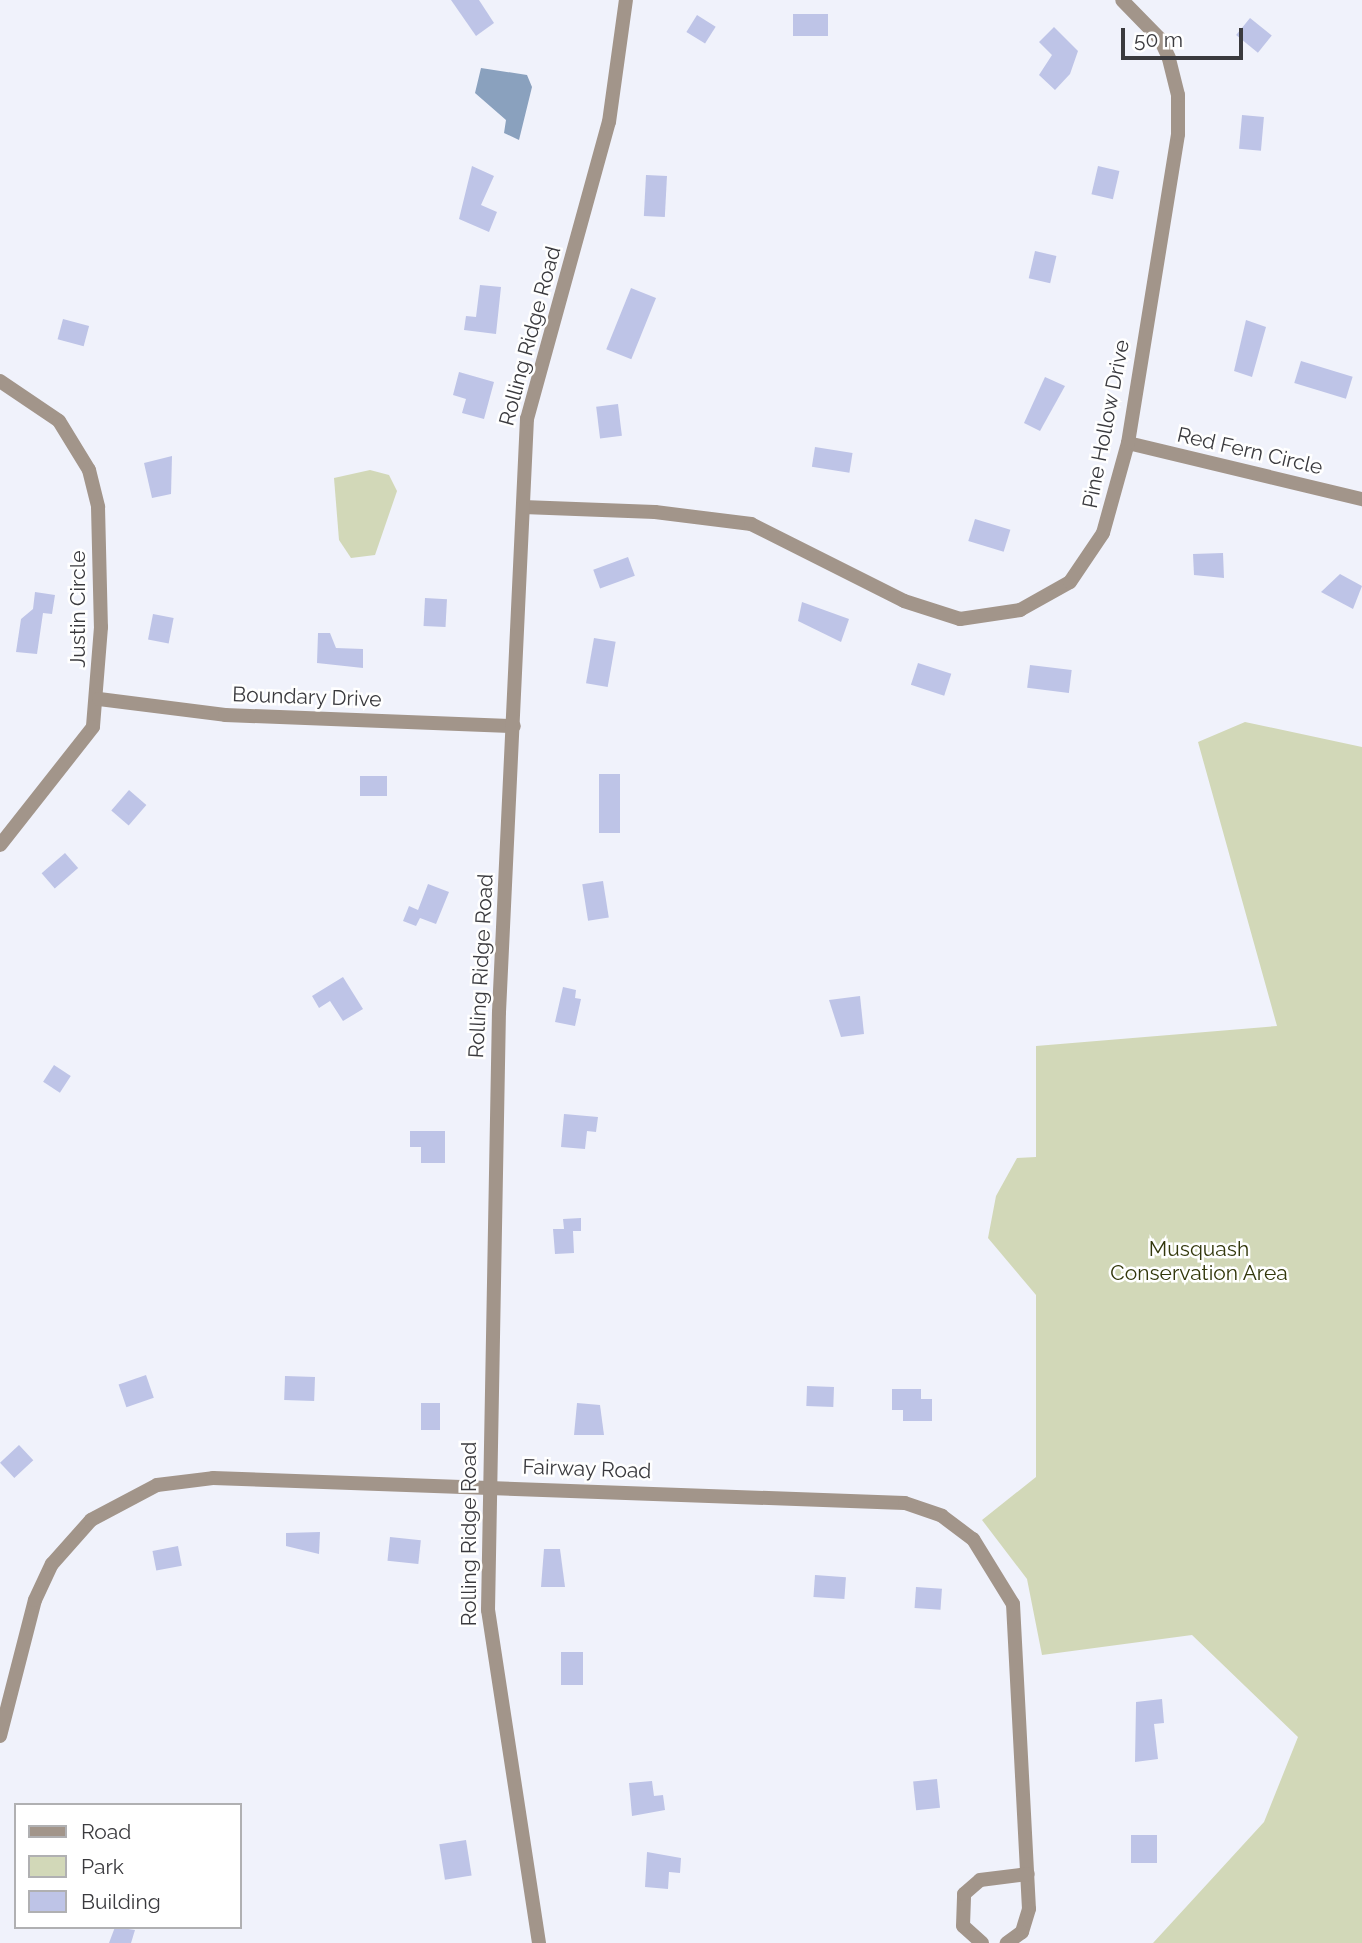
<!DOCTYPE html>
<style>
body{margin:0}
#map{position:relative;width:1362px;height:1943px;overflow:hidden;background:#f0f2fb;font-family:Raleway,sans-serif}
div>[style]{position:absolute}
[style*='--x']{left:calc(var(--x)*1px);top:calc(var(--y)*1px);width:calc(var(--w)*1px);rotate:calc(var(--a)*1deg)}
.green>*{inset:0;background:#d2d8b8}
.water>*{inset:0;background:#8aa1be}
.building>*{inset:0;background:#bec4e7;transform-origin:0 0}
.minor>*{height:14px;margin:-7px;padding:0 7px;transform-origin:7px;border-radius:7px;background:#a2958a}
span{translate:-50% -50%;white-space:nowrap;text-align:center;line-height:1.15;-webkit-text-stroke:5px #fff;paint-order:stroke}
.street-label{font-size:21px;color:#3a3a3e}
.park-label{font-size:21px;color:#32370b}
.legend{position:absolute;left:14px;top:1803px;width:228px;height:126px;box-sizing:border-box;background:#fff;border:2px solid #b0b0b2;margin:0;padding:9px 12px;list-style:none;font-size:21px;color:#3a3a3e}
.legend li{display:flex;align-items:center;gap:14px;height:35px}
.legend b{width:35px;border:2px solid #b0b0b2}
.scale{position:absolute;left:1121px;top:28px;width:122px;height:32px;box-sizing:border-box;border:4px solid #3a3a3e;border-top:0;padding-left:9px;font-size:21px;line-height:24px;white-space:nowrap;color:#3a3a3e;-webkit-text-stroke:5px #fff;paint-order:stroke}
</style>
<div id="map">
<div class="green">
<i style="clip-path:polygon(370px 470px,389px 475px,397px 491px,375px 555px,351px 558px,339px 540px,334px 478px)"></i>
<i style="clip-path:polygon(1245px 722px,1362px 747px,1362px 1943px,1153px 1943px,1264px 1822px,1298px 1737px,1192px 1635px,1042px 1655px,1027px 1579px,982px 1520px,1036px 1477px,1036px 1295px,988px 1238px,996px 1196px,1017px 1158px,1036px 1157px,1036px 1046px,1277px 1026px,1198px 742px)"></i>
</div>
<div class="water">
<i style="clip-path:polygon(481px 68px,527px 75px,532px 87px,519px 140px,504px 133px,506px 120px,475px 93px)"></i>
</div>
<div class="building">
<i style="clip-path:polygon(451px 0,479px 0,494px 23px,476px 36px)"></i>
<i style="left:793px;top:14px;width:35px;height:22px"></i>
<i style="left:697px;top:15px;width:22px;height:20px;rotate:32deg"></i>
<i style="left:1250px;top:18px;width:28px;height:22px;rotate:39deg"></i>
<i style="clip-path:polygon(1054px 27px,1078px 51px,1070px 74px,1055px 90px,1039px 75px,1052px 55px,1039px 42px)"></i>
<i style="left:1242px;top:115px;width:22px;height:34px;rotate:5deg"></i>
<i style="clip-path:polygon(472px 166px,494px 176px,481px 205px,497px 212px,489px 232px,459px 219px)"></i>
<i style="left:1098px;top:166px;width:22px;height:29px;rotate:13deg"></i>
<i style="left:646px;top:175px;width:21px;height:41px;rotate:3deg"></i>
<i style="left:1035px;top:251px;width:22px;height:28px;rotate:13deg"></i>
<i style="clip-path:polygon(480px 285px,501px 287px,496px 334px,464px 330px,466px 316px,476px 317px)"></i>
<i style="left:631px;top:288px;width:27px;height:66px;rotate:22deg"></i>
<i style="left:63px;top:319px;width:27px;height:21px;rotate:15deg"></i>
<i style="clip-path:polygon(1246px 320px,1266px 327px,1252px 377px,1234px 371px)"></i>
<i style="left:1301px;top:361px;width:54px;height:23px;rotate:17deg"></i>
<i style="clip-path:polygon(459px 372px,494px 382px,484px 419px,462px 413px,466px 399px,453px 395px)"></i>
<i style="clip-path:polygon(1045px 377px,1065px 386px,1040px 431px,1024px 423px)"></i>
<i style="left:618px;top:404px;width:32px;height:22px;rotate:83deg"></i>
<i style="left:815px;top:447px;width:38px;height:20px;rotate:9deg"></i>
<i style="clip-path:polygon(172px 456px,171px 494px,152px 498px,144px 463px)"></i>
<i style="left:975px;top:519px;width:37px;height:23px;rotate:17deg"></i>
<i style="clip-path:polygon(1223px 553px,1224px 578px,1194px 575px,1193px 554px)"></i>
<i style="left:628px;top:557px;width:20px;height:37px;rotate:70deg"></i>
<i style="clip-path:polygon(1340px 574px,1362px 586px,1353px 609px,1321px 592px)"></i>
<i style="clip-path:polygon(35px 592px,55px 595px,52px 614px,43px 613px,37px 654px,16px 652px,21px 619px,33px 609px)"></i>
<i style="left:425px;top:598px;width:22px;height:28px;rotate:3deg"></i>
<i style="clip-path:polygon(802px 602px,849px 619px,841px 642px,798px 621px)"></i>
<i style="left:153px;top:614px;width:21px;height:26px;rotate:11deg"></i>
<i style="clip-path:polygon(318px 633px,330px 633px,336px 648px,363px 649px,363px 668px,317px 663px)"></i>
<i style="left:594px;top:638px;width:22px;height:46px;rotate:10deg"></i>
<i style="left:918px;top:663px;width:35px;height:23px;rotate:18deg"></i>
<i style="left:1030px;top:665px;width:42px;height:23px;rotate:7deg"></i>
<i style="left:620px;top:774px;width:59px;height:21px;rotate:90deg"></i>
<i style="left:360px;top:776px;width:27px;height:20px"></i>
<i style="left:129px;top:790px;width:23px;height:27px;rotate:41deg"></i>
<i style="left:65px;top:853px;width:20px;height:31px;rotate:49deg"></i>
<i style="left:603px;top:881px;width:37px;height:21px;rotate:81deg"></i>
<i style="clip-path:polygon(428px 884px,449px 892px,436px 924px,420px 918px,416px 926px,403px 921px,409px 906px,418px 910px)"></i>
<i style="clip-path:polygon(343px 977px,363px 1009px,343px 1021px,330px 1001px,319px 1008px,312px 996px)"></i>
<i style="clip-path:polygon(563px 987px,576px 990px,575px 998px,581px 999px,575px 1026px,555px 1022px)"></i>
<i style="clip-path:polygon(860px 996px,864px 1034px,841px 1037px,829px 1000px)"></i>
<i style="left:54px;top:1065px;width:20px;height:20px;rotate:33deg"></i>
<i style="clip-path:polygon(564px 1114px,598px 1117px,596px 1132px,587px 1131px,585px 1149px,561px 1147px)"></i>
<i style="clip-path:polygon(410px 1131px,445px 1131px,445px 1163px,421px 1163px,421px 1147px,410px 1147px)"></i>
<i style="clip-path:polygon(581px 1218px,581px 1231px,573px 1231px,574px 1253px,555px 1254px,553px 1229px,564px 1229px,563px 1219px)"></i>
<i style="left:146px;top:1375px;width:24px;height:29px;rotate:71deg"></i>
<i style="left:285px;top:1376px;width:30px;height:24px;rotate:2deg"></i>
<i style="left:807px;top:1386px;width:27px;height:20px;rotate:2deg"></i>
<i style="clip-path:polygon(892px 1389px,921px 1389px,921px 1399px,932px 1399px,932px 1421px,903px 1421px,903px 1410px,892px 1410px)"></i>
<i style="left:421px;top:1403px;width:19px;height:27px"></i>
<i style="clip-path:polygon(577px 1403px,600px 1405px,604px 1435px,574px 1435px)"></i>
<i style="left:19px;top:1445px;width:21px;height:26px;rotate:47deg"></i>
<i style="clip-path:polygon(320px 1532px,319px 1554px,286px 1546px,286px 1533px)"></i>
<i style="left:390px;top:1537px;width:31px;height:24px;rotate:6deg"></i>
<i style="left:178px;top:1546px;width:20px;height:26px;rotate:79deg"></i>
<i style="clip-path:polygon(544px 1549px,560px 1549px,565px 1587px,541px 1587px)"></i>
<i style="left:815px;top:1575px;width:31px;height:22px;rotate:4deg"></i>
<i style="left:916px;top:1587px;width:26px;height:21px;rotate:4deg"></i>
<i style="left:561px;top:1652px;width:22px;height:33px"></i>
<i style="clip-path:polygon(1162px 1699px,1164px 1723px,1154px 1724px,1158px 1759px,1135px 1762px,1136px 1702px)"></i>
<i style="left:937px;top:1779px;width:29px;height:24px;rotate:84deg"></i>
<i style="clip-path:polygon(652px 1781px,654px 1796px,663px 1795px,665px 1810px,632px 1816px,629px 1783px)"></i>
<i style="left:1131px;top:1835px;width:26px;height:28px"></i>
<i style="left:466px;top:1840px;width:36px;height:27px;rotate:81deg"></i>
<i style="clip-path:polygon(647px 1852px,681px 1858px,680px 1873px,669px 1872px,668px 1889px,645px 1887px)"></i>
<i style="clip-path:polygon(115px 1927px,135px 1930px,131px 1943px,109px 1943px)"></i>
</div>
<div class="minor">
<i style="--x:0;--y:381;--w:71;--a:34.1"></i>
<i style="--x:59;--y:421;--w:57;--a:58.5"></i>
<i style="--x:89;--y:470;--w:38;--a:76"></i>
<i style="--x:98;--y:507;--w:120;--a:88.6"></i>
<i style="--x:101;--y:627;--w:100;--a:94.6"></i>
<i style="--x:93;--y:727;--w:150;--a:128.2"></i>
<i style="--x:1128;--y:443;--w:241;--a:13.5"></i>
<i style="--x:523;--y:507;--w:132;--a:2.2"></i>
<i style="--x:655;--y:512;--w:97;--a:7.1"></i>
<i style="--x:751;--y:524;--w:171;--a:26.7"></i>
<i style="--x:904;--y:601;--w:59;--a:17.8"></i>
<i style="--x:960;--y:619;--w:61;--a:-8.5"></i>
<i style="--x:1020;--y:610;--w:57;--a:-29.2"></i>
<i style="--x:1070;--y:582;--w:59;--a:-56"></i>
<i style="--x:1103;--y:533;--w:93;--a:-74.5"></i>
<i style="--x:1128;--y:443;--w:313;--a:-80.8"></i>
<i style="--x:1178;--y:134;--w:39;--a:-90"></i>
<i style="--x:1178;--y:95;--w:38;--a:-104"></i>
<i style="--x:1169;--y:58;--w:21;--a:-115"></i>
<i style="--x:1160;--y:39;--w:54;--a:-134.3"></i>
<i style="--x:99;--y:699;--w:127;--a:7.2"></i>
<i style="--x:225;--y:715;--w:289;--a:2.2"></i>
<i style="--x:0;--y:1736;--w:140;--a:-75.6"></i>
<i style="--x:35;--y:1600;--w:40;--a:-65"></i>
<i style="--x:52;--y:1564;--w:59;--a:-48.4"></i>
<i style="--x:91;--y:1520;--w:75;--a:-27.9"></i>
<i style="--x:157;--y:1485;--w:56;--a:-7.1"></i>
<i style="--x:213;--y:1478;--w:692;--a:2.07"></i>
<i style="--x:905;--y:1503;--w:39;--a:19"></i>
<i style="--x:942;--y:1516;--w:39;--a:37"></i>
<i style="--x:973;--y:1539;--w:76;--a:58.4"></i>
<i style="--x:1013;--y:1604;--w:305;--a:87"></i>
<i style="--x:1029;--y:1909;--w:24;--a:107"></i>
<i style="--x:1022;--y:1932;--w:19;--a:144"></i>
<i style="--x:539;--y:1943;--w:337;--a:-98.7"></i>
<i style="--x:488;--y:1610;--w:598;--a:-88.95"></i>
<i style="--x:499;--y:1012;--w:594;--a:-87.3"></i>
<i style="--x:527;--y:419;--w:308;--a:-74.6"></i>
<i style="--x:609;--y:122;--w:123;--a:-82.1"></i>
<i style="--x:982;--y:1943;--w:25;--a:-138"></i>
<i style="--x:963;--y:1926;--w:32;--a:-88"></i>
<i style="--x:964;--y:1894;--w:21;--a:-41"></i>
<i style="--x:980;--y:1880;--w:48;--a:-7.1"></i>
</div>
<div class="street-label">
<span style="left:530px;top:336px;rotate:-75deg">Rolling Ridge Road</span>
<span style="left:1106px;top:424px;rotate:-79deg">Pine Hollow Drive</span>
<span style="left:1250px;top:451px;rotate:13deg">Red Fern Circle</span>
<span style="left:78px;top:609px;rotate:-90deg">Justin Circle</span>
<span style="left:307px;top:697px;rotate:2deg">Boundary Drive</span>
<span style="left:481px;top:966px;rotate:-87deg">Rolling Ridge Road</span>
<span style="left:587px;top:1469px;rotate:2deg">Fairway Road</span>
<span style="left:469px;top:1534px;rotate:-90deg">Rolling Ridge Road</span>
</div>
<div class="park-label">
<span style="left:1199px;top:1261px">Musquash<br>Conservation Area</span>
</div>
<ul class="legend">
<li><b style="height:9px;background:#a2958a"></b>Road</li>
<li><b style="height:19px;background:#d2d8b8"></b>Park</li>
<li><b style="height:19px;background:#bec4e7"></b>Building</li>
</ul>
<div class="scale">50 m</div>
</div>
